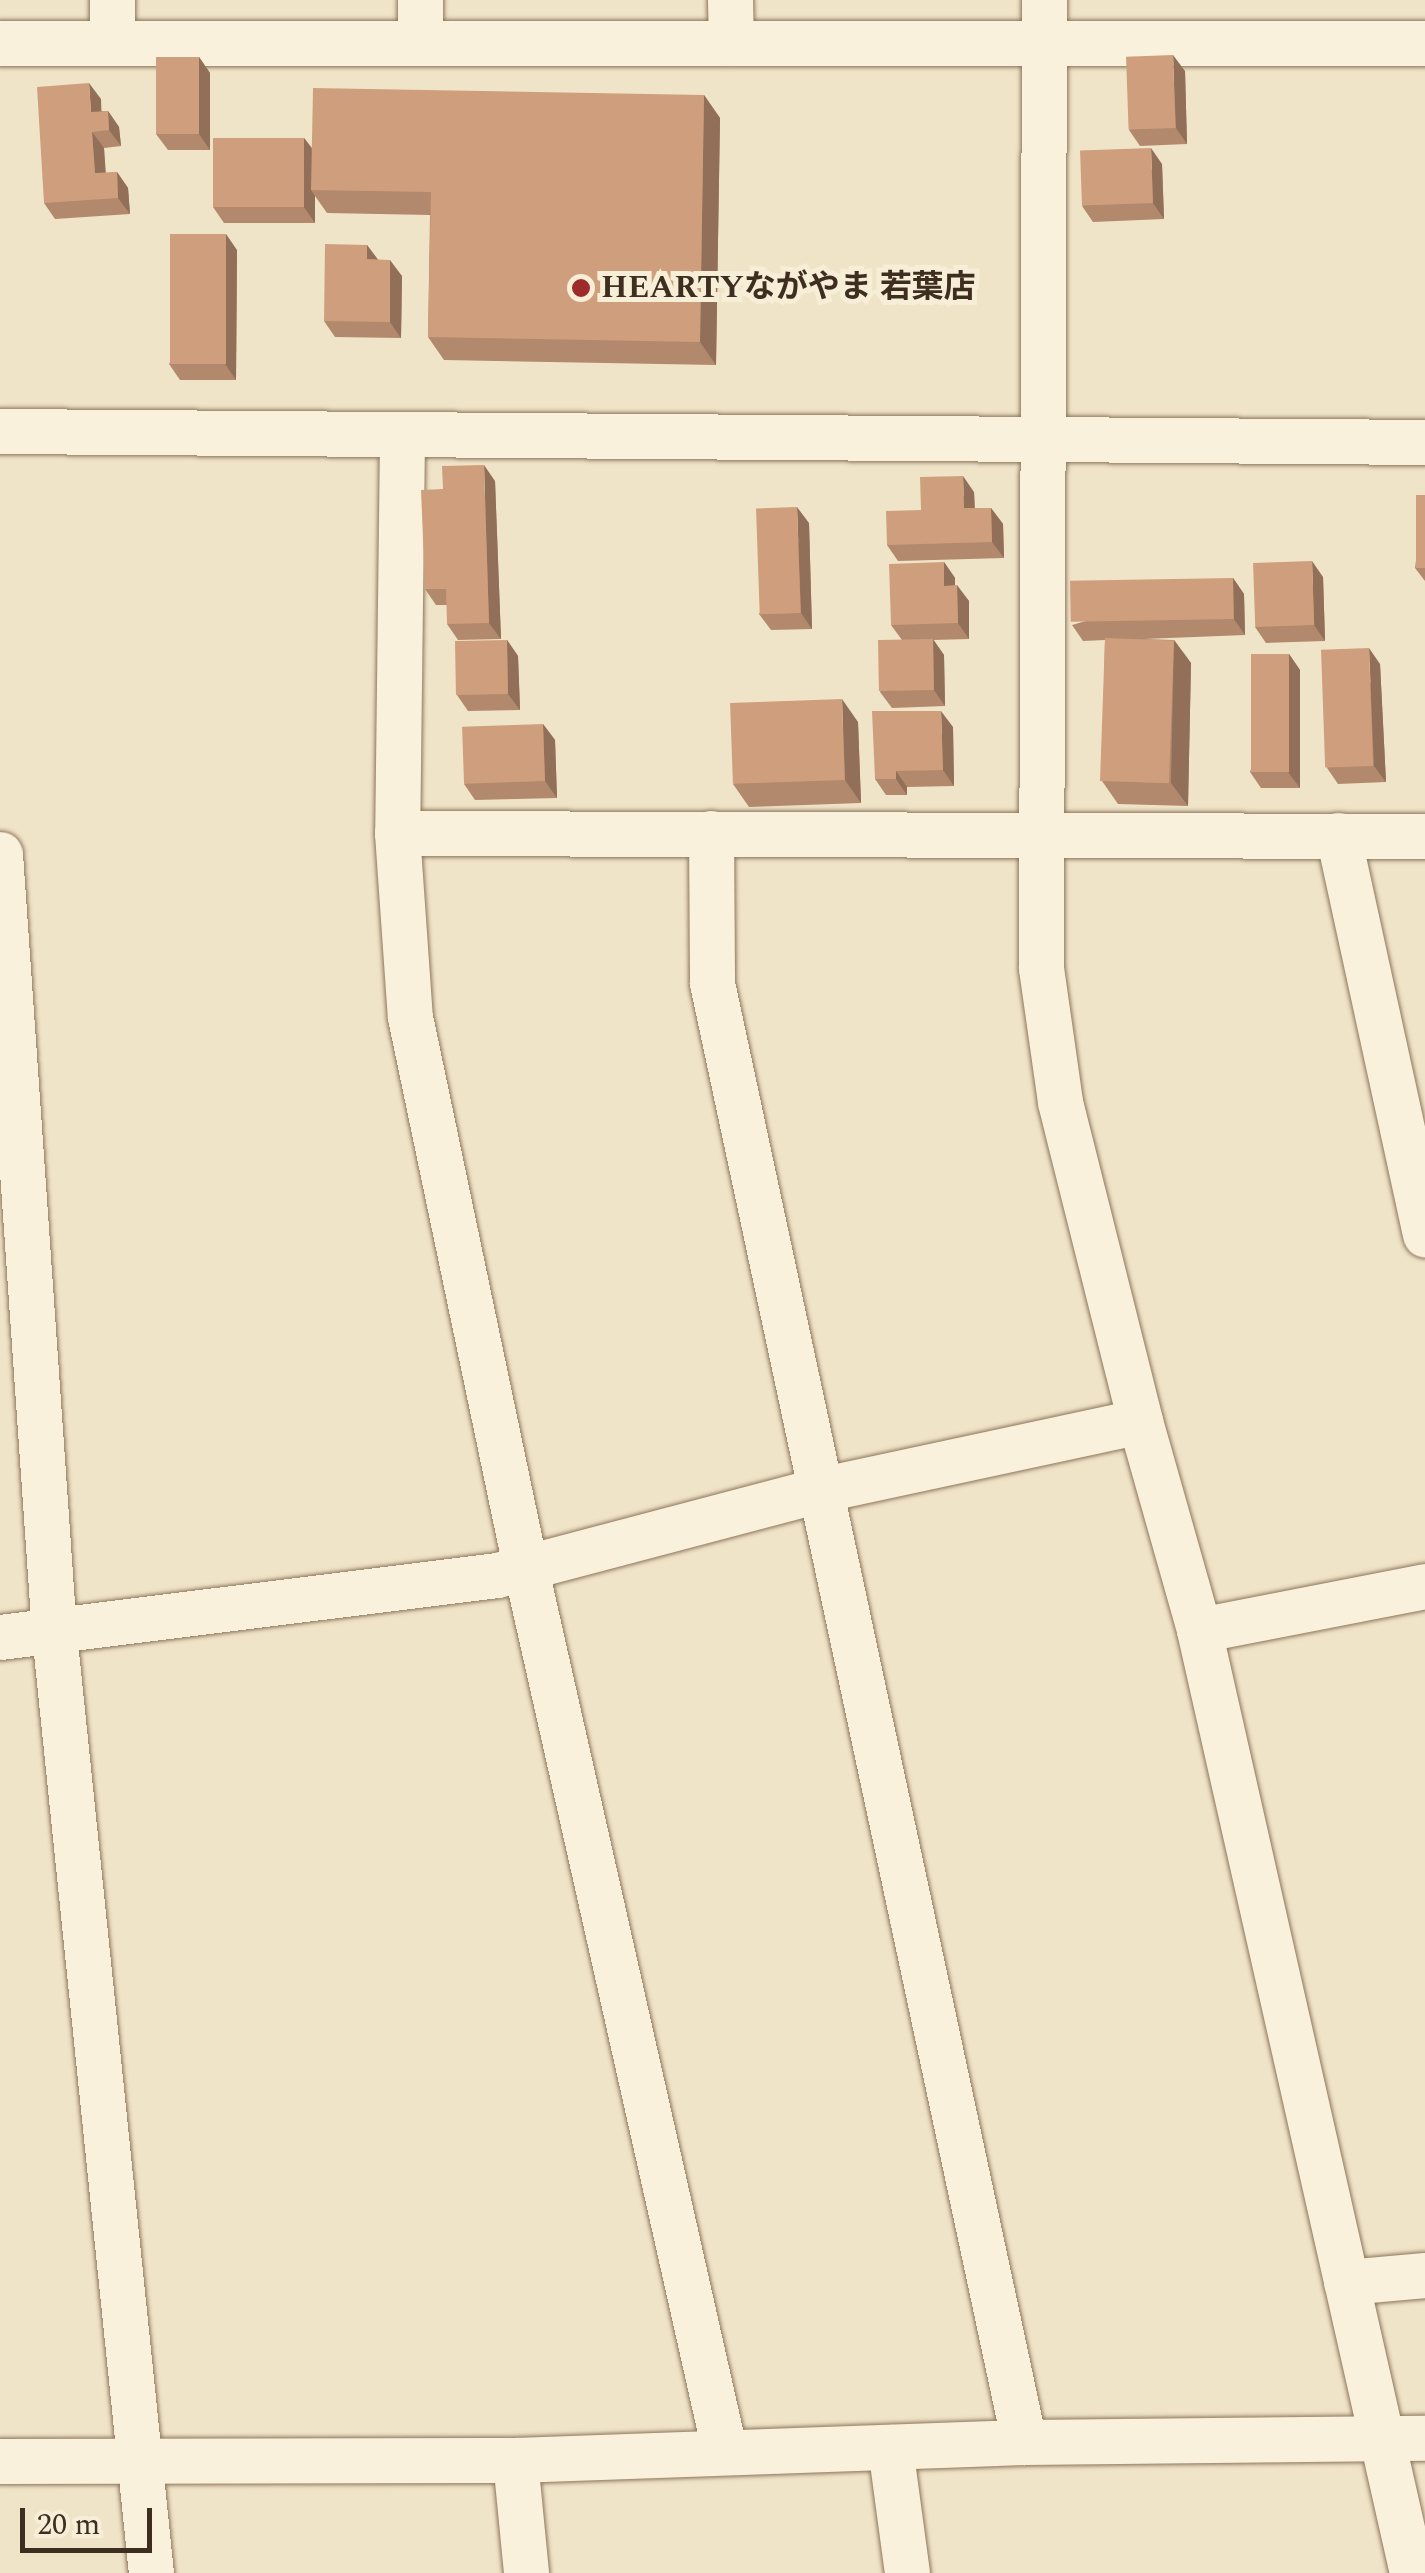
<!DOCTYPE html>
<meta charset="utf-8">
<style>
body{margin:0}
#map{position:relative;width:1425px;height:2573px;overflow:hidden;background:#f0e4c8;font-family:Spectral,"Noto Sans JP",serif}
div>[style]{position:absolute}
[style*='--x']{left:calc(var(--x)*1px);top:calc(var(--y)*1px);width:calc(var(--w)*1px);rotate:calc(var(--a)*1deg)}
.roads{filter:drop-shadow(0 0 2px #8d765c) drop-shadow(0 0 2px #8d765c)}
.minor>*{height:45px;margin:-22.5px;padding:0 22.5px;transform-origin:22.5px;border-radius:22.5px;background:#faf1dc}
.wall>*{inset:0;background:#b2896c}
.shaded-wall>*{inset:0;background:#916f58}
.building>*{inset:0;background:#cf9f7d;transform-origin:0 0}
.dots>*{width:28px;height:28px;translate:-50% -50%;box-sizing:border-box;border:5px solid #f7eed8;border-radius:50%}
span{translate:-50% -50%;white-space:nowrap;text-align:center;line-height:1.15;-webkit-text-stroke:10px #f7eed8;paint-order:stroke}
.poi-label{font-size:32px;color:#3d2e20;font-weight:700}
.left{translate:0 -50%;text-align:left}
.scale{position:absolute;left:20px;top:2508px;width:132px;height:45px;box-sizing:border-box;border:5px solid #3d2e20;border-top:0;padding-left:12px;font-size:30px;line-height:35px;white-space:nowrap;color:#3d2e20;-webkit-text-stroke:8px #f7eed8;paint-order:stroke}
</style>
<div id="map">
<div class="roads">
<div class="minor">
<i style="--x:112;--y:0;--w:43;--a:90"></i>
<i style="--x:420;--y:0;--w:41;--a:90"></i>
<i style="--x:730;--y:0;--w:43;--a:88.7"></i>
<i style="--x:1044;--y:0;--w:968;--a:90.18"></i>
<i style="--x:1041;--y:968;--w:135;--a:81.9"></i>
<i style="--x:1060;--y:1102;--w:329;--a:75.9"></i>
<i style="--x:1140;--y:1421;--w:217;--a:74.2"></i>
<i style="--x:1199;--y:1630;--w:967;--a:77.27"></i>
<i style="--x:0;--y:43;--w:1425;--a:0"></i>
<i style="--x:0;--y:431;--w:1425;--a:0.44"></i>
<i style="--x:402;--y:438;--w:395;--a:90.7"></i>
<i style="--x:397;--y:833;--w:184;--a:86"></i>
<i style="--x:410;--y:1017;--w:561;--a:78.17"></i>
<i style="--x:525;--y:1566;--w:905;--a:77.3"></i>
<i style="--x:397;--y:833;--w:1028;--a:0.17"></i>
<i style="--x:711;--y:833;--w:150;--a:89.6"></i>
<i style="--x:712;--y:983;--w:1492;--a:77.93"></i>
<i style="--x:1338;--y:835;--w:409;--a:77.7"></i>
<i style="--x:0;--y:854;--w:781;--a:86.03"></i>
<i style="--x:54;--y:1633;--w:945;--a:84.11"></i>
<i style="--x:1199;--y:1630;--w:230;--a:-11"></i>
<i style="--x:0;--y:1637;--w:501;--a:-7.11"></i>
<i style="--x:497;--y:1575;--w:333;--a:-14.8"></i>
<i style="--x:819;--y:1490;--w:328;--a:-12.1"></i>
<i style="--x:1346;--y:2282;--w:79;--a:-5.1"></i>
<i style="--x:890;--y:2447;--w:127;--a:82.3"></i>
<i style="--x:515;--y:2460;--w:114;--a:84.4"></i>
<i style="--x:0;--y:2461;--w:515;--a:-0.11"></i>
<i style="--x:515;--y:2460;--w:509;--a:-2.03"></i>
<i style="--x:1024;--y:2442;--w:401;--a:-0.6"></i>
</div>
</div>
<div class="wall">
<i style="clip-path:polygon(199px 57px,210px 73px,210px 150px,168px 150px,156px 134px)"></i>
<i style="clip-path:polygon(1185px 71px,1187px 144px,1140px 146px,1129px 130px)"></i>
<i style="clip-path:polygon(704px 95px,720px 118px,716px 365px,444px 360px,428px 337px,430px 215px,327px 213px,315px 196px,315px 223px,224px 223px,213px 207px,304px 138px,312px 148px)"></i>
<i style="clip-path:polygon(101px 99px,101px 111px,108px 111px,119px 127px,121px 146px,104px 148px,105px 173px,117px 172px,128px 188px,130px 214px,55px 219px,44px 203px)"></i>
<i style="clip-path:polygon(1162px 164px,1164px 219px,1093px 222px,1082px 206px)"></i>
<i style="clip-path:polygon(367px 245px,378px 260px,402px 276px,401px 338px,335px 337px,324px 321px)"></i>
<i style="clip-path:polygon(237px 250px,236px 380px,180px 380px,169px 364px)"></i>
<i style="clip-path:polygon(495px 481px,501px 639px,458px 640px,447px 624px,447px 605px,436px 605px,425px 589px)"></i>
<i style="clip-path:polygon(974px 492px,975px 508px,991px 508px,1003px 524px,1004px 558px,898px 561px,887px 545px,921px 510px)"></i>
<i style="clip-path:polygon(1425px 495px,1425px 581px,1415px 568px)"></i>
<i style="clip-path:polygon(809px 523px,812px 629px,771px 630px,759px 614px)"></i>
<i style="clip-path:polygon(944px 562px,955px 578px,955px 585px,969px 601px,969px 639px,933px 640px,944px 655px,945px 706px,892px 708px,880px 692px,902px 640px,891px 625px)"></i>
<i style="clip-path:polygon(1323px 577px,1325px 641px,1266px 643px,1255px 627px)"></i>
<i style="clip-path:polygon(1233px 578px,1244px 594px,1245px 635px,1144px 639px,1174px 640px,1191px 663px,1188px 806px,1118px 804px,1102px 781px,1105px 640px,1083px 641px,1072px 625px)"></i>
<i style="clip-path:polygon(507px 640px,518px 656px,520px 710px,468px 711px,457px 695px)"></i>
<i style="clip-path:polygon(1289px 654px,1300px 670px,1300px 788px,1261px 788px,1250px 772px)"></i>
<i style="clip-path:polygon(1380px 664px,1386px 782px,1338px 784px,1327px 768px)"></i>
<i style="clip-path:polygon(858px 722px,861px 803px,749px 807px,733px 784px)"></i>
<i style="clip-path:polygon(543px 724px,555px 740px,557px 798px,475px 800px,464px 784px)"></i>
<i style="clip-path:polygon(953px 727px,954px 786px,907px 787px,907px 795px,886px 795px,875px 779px)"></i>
</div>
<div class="shaded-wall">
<i style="clip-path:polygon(1173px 55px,1185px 71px,1187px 144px,1176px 128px)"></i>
<i style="clip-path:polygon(199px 57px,210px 73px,210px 150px,199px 134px)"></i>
<i style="clip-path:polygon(89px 83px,101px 99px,102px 128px,91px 112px)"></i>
<i style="clip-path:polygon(704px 95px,720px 118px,716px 365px,700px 342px)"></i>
<i style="clip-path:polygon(108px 111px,119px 127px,121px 146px,109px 130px)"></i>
<i style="clip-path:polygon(92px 132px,104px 148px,107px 189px,95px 173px)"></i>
<i style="clip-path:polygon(304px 138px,316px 154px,311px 190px,315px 196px,315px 223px,304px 207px)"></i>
<i style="clip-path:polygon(1151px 148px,1162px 164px,1164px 219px,1153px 203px)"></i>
<i style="clip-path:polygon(117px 172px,128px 188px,130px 214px,118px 198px)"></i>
<i style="clip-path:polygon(226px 234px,237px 250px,236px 380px,225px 364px)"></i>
<i style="clip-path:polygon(367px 245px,379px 261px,367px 259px)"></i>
<i style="clip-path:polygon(390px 260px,402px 276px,401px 338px,390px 322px)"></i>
<i style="clip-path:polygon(484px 465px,495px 481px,501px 639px,489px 623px)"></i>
<i style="clip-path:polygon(963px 476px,974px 492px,975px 524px,964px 508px)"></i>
<i style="clip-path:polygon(797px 507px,809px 523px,812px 629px,801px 613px)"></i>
<i style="clip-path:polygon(991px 508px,1003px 524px,1004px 558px,992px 542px)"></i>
<i style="clip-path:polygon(1312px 561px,1323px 577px,1325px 641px,1314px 625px)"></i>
<i style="clip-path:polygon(944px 562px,955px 578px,955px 602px,944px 586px)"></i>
<i style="clip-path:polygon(1233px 578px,1244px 594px,1245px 635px,1234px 619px)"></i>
<i style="clip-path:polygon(957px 585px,969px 601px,969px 639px,958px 623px)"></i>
<i style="clip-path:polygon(933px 639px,944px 655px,945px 706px,934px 690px)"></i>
<i style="clip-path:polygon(507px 640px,518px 656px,520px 710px,508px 694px)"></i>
<i style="clip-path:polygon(1174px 640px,1191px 663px,1188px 806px,1171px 783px)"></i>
<i style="clip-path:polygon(1369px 648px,1380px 664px,1386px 782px,1374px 766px)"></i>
<i style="clip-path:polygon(1289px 654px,1300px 670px,1300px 788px,1288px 772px)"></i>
<i style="clip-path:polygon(842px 699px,858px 722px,861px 803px,845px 780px)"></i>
<i style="clip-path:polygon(941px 711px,953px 727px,954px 786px,943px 770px)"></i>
<i style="clip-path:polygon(543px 724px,555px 740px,557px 798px,545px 781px)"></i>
<i style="clip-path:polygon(896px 771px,907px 787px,907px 795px,896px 779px)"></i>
</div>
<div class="building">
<i style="left:1173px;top:55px;width:73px;height:47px;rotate:88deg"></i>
<i style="left:156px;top:57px;width:43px;height:77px"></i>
<i style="clip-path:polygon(89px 83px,91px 112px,108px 111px,109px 130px,92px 132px,95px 173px,117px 172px,118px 198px,44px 203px,37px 87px)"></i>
<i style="clip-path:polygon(313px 88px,704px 95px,700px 342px,428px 337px,431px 192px,311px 190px)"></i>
<i style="left:213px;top:138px;width:91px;height:69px"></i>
<i style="left:1151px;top:148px;width:55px;height:71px;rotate:88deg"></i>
<i style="left:170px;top:234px;width:56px;height:130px"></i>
<i style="clip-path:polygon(325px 244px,367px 245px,367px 259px,390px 260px,390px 322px,324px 321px)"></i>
<i style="clip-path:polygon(484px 465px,489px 623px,447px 624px,446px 589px,425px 589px,421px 490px,443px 489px,442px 466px)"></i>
<i style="clip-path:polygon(963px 476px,964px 508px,991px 508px,992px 542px,887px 545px,886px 511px,921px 510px,920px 477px)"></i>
<i style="left:1416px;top:495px;width:9px;height:73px"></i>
<i style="left:797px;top:507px;width:106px;height:41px;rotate:88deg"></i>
<i style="left:1312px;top:561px;width:64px;height:59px;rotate:88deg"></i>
<i style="clip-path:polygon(944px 562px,944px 586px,957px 585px,958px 623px,891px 625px,889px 564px)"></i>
<i style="left:1233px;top:578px;width:41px;height:163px;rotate:89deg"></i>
<i style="left:1105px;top:638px;width:69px;height:143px;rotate:2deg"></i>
<i style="left:933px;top:639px;width:51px;height:55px;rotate:89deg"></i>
<i style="left:507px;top:640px;width:54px;height:52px;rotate:89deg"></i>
<i style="left:1369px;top:648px;width:118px;height:48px;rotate:88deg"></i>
<i style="left:1251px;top:654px;width:38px;height:118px"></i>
<i style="left:842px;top:699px;width:81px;height:112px;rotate:88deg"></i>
<i style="clip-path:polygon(872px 711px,941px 711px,943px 770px,896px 771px,896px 779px,875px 779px)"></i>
<i style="left:543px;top:724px;width:57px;height:81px;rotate:88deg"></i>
</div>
<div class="dots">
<i style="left:581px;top:288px;background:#9e2a2b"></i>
</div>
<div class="poi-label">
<span class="left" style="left:601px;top:288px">HEARTYながやま 若葉店</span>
</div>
<div class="scale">20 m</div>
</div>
